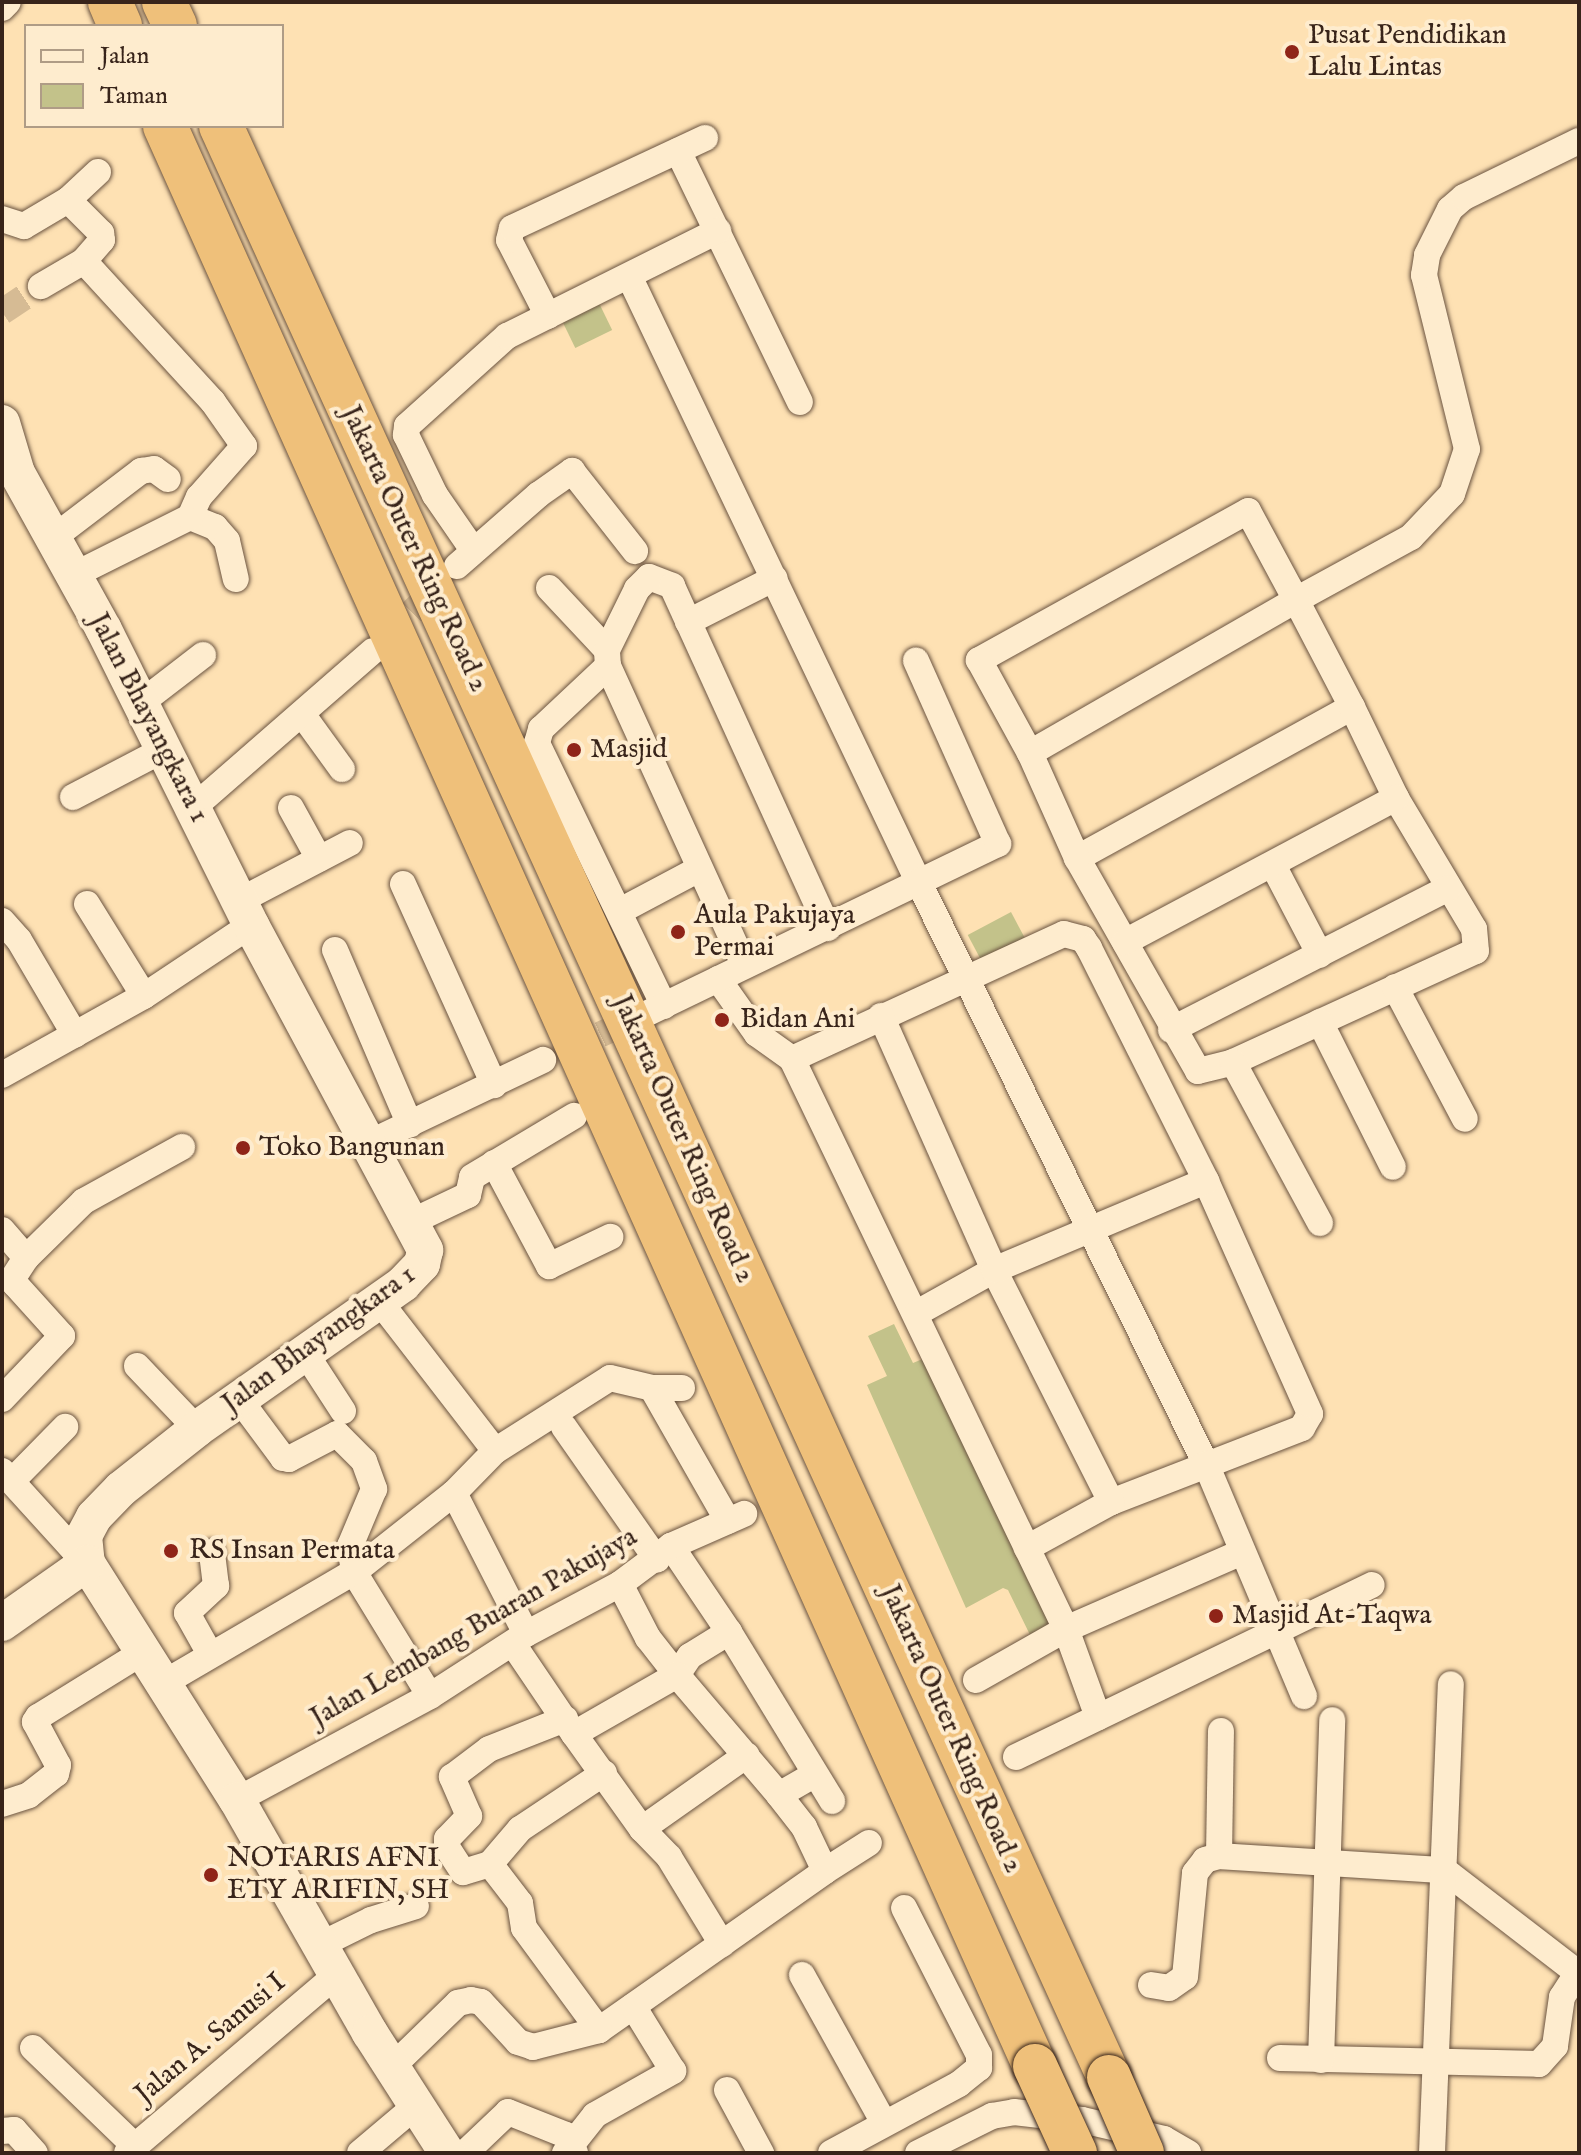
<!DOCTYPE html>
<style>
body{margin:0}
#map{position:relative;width:1581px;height:2155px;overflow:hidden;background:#fee1b3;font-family:"IM FELL English",serif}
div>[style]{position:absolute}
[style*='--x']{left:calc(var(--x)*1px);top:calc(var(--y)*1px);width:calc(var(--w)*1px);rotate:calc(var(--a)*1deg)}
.green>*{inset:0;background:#c3c28a;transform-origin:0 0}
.street-tunnel>*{height:26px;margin-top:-13px;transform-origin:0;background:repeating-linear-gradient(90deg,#d6bb94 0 26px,transparent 0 39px)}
.roads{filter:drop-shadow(0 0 2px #6a5340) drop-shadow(0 0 2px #6a5340)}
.street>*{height:26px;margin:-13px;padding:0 13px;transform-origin:13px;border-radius:13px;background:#feecce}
.secondary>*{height:36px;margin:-18px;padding:0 18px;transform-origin:18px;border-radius:18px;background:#feecce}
.highway>*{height:44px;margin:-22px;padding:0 22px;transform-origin:22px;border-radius:22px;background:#efc07a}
.bridges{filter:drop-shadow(0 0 2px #38241a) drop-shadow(0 0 2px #38241a)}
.highway-bridge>*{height:44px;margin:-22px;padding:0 22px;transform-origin:22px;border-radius:22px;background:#efc07a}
.dots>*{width:22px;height:22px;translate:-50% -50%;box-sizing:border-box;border:4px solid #feecce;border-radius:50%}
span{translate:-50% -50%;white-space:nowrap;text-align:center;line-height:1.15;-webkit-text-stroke:8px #feecce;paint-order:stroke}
.poi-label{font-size:28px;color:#38241a}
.left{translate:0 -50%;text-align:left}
.street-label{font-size:28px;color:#38241a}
.frame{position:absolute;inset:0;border:4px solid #38241a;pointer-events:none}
.legend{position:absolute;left:24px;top:24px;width:260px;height:104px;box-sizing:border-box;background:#feecce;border:2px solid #af9c86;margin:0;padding:10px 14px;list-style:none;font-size:24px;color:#38241a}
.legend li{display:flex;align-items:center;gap:16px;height:40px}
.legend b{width:40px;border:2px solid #af9c86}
</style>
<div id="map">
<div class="green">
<i style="left:599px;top:303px;width:30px;height:41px;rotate:64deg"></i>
<i style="left:1011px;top:912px;width:34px;height:49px;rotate:62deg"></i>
<i style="clip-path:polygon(894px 1324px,913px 1363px,925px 1358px,1058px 1625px,1032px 1639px,1008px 1590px,1003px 1588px,966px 1608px,867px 1385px,887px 1376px,868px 1336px)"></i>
</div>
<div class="street-tunnel">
<i style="--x:2;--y:312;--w:47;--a:-33.7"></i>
<i style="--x:384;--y:640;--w:81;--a:-45"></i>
<i style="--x:565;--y:1051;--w:81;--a:-25"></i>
</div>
<div class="roads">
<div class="street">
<i style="--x:2;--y:8;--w:8;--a:-45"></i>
<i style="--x:678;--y:151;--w:279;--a:64.1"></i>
<i style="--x:68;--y:200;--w:41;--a:-43"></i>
<i style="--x:2;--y:219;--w:23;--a:18"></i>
<i style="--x:24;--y:226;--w:51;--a:-30.6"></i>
<i style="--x:68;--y:200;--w:47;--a:45"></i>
<i style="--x:101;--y:233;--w:7;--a:82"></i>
<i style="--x:102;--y:240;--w:28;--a:131"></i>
<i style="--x:84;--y:261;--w:50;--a:149.8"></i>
<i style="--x:630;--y:278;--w:668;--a:64.47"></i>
<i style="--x:918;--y:881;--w:650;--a:63.71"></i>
<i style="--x:1206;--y:1464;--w:252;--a:67.1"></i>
<i style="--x:548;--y:316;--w:85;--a:-117.2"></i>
<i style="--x:509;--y:240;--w:12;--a:-76"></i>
<i style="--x:512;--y:228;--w:213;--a:-25"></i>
<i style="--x:190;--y:517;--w:27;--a:22"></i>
<i style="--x:215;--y:527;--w:18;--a:49"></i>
<i style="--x:227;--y:541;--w:39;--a:77"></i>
<i style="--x:53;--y:538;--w:111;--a:-37.3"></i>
<i style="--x:141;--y:471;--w:13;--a:-9"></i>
<i style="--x:154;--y:469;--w:17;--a:36"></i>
<i style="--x:473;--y:550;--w:67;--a:-124.6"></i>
<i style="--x:435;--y:495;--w:67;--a:-115.8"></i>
<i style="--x:406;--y:435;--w:9;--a:-84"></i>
<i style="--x:407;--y:426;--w:135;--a:-42"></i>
<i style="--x:507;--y:336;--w:236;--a:-26.5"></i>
<i style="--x:457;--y:566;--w:108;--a:-41.2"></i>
<i style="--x:538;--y:495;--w:42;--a:-35.2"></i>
<i style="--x:572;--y:471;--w:102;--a:51.8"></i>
<i style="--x:74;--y:575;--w:130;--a:-26.6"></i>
<i style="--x:190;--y:517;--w:22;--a:-66"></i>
<i style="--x:199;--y:497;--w:68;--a:-48.6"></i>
<i style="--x:244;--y:446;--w:54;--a:-125.2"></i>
<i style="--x:213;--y:402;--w:191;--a:-132.5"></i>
<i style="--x:549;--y:588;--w:85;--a:46.9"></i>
<i style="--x:688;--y:622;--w:97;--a:-26.8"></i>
<i style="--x:608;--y:666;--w:328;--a:65.5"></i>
<i style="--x:142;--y:702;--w:77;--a:-37.6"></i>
<i style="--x:1352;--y:707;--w:314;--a:151.2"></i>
<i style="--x:1077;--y:858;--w:245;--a:60.4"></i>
<i style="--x:1198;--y:1071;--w:36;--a:-14"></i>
<i style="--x:1233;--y:1062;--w:267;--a:-24.6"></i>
<i style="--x:1476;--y:951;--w:22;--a:-95"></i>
<i style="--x:1474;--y:929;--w:152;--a:-120.8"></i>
<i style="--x:1396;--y:798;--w:101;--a:-115.8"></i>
<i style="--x:1352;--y:707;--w:121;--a:-117.6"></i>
<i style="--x:1296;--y:600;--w:131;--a:-28.7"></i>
<i style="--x:1411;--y:537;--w:59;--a:-46.4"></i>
<i style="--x:1452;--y:494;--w:47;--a:-71.6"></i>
<i style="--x:1467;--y:449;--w:179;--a:-103.9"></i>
<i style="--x:1424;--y:275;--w:20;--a:-81"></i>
<i style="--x:1427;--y:255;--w:51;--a:-63.4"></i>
<i style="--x:1450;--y:209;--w:18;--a:-41"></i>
<i style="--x:1464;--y:197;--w:128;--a:-26"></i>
<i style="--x:302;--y:714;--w:68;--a:54"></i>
<i style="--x:1030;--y:753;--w:307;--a:-29.9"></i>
<i style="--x:1296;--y:600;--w:101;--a:-118.3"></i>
<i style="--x:1248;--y:511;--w:308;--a:151"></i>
<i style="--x:979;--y:660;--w:106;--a:61.3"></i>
<i style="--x:1030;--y:753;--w:115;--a:65.9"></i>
<i style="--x:73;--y:797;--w:104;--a:-27.6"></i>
<i style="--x:194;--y:807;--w:237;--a:-41.1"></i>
<i style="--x:291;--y:808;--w:58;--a:61.2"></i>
<i style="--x:1274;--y:867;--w:99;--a:62.4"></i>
<i style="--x:403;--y:884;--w:221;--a:65.6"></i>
<i style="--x:239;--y:901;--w:125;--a:-27.6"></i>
<i style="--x:87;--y:904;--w:108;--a:58.2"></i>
<i style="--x:620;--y:911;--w:89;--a:-28"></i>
<i style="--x:2;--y:921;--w:25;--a:48"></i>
<i style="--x:19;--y:940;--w:110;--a:59.5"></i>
<i style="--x:1125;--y:942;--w:307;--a:-28"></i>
<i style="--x:335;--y:950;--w:190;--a:66.8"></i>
<i style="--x:718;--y:979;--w:67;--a:54.7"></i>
<i style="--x:757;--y:1034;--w:43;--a:35.5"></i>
<i style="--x:792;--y:1059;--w:299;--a:-24.7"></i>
<i style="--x:1064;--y:934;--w:20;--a:15"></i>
<i style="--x:1083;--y:939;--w:11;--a:56"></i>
<i style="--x:1089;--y:948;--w:261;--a:63.3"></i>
<i style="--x:1206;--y:1181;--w:255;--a:65.9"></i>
<i style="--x:1310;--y:1414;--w:16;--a:120"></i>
<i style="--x:1302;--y:1428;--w:205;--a:158.8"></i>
<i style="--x:1111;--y:1502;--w:96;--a:151.3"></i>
<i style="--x:1395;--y:987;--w:149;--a:62.1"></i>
<i style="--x:664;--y:1006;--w:292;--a:-115.8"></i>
<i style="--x:537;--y:743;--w:15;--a:-74"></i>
<i style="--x:541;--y:729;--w:92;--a:-43.2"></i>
<i style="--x:608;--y:666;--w:16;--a:-94"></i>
<i style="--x:607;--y:650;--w:68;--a:-63.8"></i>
<i style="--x:637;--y:589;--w:17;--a:-45"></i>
<i style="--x:649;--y:577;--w:25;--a:21"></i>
<i style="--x:672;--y:586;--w:376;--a:65.5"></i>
<i style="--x:648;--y:1013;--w:389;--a:-25.8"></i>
<i style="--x:998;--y:844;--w:201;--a:-114.1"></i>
<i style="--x:881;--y:1016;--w:278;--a:66"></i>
<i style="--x:994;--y:1270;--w:260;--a:63.2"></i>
<i style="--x:1320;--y:1022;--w:162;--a:63.3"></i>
<i style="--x:1171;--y:1030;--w:311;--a:-27.1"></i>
<i style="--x:792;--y:1059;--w:632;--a:64.33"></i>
<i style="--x:1066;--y:1629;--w:94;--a:70"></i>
<i style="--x:1233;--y:1062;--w:183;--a:61.6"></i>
<i style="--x:2;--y:1075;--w:162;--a:-29.1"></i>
<i style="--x:144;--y:996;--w:128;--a:-33.6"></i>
<i style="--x:369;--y:1143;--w:193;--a:-25.5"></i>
<i style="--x:494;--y:1163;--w:117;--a:61.9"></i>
<i style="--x:549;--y:1266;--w:68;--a:-25.4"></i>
<i style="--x:411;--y:1222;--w:63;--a:-25.3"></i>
<i style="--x:468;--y:1195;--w:18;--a:-77"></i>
<i style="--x:472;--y:1177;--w:119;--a:-30.9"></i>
<i style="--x:2;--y:1230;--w:37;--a:49"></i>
<i style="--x:380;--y:1302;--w:188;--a:52.3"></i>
<i style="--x:917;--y:1313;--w:88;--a:-29.2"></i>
<i style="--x:994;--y:1270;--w:230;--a:-22.8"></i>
<i style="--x:306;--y:1354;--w:68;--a:57"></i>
<i style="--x:137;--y:1366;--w:87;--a:46.4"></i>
<i style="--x:652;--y:1388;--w:153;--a:60.3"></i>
<i style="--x:2;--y:1399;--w:87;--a:-46.4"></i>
<i style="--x:62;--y:1336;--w:70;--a:-132.1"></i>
<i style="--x:15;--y:1284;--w:6;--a:-108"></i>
<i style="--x:13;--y:1278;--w:24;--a:-57"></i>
<i style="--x:26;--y:1258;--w:81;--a:-44.5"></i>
<i style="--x:84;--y:1201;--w:112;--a:-28.9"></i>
<i style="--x:240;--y:1400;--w:72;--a:53.4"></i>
<i style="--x:283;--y:1458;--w:6;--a:9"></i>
<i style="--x:289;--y:1459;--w:54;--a:-27.5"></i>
<i style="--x:337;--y:1434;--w:38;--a:45"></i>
<i style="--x:364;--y:1461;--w:30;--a:70"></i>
<i style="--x:374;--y:1489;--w:62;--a:112.8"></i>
<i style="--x:350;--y:1546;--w:26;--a:81"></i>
<i style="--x:354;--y:1572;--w:145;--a:58.5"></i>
<i style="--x:564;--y:1427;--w:162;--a:55"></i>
<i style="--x:2;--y:1471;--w:107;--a:47.7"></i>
<i style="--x:74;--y:1550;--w:11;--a:0"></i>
<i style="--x:12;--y:1481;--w:76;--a:-45.5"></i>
<i style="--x:454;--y:1493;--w:158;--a:62.9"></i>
<i style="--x:620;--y:1584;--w:61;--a:62.6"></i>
<i style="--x:648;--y:1638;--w:47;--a:51.9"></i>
<i style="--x:677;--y:1675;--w:23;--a:-56"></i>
<i style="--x:690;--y:1656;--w:46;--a:-31.6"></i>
<i style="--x:729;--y:1632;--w:104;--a:-124"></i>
<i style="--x:729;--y:1632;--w:198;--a:58.6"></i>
<i style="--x:513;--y:1644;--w:109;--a:55.9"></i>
<i style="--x:574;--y:1734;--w:119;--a:-29.8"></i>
<i style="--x:677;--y:1675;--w:157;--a:49.6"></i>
<i style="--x:779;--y:1795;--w:38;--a:-30"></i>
<i style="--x:210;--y:1654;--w:47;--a:-119.3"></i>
<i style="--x:187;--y:1613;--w:40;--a:-43"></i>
<i style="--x:216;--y:1586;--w:34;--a:-97"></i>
<i style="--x:976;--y:1680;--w:103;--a:-29.5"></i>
<i style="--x:1066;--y:1629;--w:192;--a:-23.6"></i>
<i style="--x:162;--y:1684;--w:222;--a:-30.3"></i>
<i style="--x:354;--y:1572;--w:127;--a:-38.3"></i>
<i style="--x:454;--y:1493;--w:59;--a:-45.7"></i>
<i style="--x:495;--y:1451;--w:136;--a:-32.4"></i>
<i style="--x:610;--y:1378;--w:43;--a:13.4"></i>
<i style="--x:652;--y:1388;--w:30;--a:0"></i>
<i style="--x:574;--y:1734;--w:117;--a:54.4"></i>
<i style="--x:642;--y:1829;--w:39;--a:46"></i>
<i style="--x:669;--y:1857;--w:102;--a:58.7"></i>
<i style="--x:1016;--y:1757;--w:395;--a:-25.8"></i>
<i style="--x:604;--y:1773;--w:101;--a:146.3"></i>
<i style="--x:520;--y:1829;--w:46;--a:130.6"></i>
<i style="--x:490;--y:1864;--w:49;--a:52.4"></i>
<i style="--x:520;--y:1903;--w:25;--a:81"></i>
<i style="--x:524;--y:1928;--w:127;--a:53.7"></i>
<i style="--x:599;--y:2030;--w:276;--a:-35.1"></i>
<i style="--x:825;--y:1871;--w:49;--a:-115.5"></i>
<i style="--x:804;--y:1827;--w:41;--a:-128"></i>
<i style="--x:237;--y:1800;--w:219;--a:-28.3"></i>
<i style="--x:430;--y:1696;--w:114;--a:-32.9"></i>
<i style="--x:526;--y:1634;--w:106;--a:-28"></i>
<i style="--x:620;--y:1584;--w:64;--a:-36.7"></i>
<i style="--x:671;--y:1546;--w:80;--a:-23.7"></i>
<i style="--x:2;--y:1804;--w:28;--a:-18"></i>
<i style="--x:29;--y:1795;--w:34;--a:-38"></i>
<i style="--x:56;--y:1774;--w:9;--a:-77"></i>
<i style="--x:58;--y:1765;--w:49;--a:-118.1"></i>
<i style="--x:35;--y:1722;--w:6;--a:-59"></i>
<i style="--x:38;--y:1717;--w:123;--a:-31.8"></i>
<i style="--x:642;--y:1829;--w:128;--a:-35.2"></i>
<i style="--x:1219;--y:1856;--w:125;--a:-89.1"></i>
<i style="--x:490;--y:1864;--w:28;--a:163"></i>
<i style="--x:463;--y:1872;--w:30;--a:-123"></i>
<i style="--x:447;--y:1847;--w:8;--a:-90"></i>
<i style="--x:447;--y:1839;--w:32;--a:-46"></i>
<i style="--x:469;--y:1816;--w:43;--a:-113.6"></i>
<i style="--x:452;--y:1777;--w:46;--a:-37.1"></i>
<i style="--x:489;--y:1749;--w:82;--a:-21.5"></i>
<i style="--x:825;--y:1871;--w:52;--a:-32.5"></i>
<i style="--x:320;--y:1945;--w:57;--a:-26.1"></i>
<i style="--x:371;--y:1920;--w:47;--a:-17.3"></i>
<i style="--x:802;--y:1975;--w:169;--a:61"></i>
<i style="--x:1151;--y:1985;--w:18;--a:9"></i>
<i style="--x:1169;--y:1988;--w:19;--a:-35"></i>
<i style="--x:1185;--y:1977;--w:104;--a:-84.5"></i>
<i style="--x:1195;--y:1873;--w:16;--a:-52"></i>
<i style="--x:1205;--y:1860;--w:15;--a:-16"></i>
<i style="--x:1219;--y:1856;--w:225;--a:3.6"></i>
<i style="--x:1444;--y:1870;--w:170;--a:37.6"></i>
<i style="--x:33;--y:2048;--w:141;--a:43.9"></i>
<i style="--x:1280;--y:2058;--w:259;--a:1.3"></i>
<i style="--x:1539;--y:2064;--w:24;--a:-48"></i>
<i style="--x:1555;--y:2046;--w:49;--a:-81.9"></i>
<i style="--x:1562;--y:1997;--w:31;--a:-57"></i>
<i style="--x:1321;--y:2060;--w:340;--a:-88.1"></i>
<i style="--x:393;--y:2066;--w:91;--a:-44.1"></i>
<i style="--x:458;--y:2003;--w:13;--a:-13"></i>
<i style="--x:471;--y:2000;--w:10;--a:11"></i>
<i style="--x:481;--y:2002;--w:54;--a:47.2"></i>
<i style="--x:518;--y:2042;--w:16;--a:18"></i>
<i style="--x:533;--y:2047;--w:68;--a:-14.4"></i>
<i style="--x:727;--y:2090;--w:72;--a:61.6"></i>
<i style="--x:2;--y:2131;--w:12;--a:-5"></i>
<i style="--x:14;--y:2130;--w:31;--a:48"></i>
<i style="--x:127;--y:2153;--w:276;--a:-40.4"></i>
<i style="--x:360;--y:2153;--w:76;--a:-40.2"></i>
<i style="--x:465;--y:2153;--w:59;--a:-43.6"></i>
<i style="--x:508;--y:2112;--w:62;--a:21.6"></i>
<i style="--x:566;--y:2135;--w:20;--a:63"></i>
<i style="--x:565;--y:2153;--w:48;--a:-51.7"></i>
<i style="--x:595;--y:2115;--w:90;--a:-29.4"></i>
<i style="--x:673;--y:2071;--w:76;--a:-121.6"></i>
<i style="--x:831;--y:2153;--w:145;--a:-28.3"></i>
<i style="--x:959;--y:2084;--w:26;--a:-39"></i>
<i style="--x:979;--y:2068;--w:13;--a:-90"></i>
<i style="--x:979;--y:2055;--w:165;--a:-117"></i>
<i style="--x:918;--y:2153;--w:83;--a:-26.6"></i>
<i style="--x:992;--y:2116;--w:22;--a:-10"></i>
<i style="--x:1014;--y:2112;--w:68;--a:6.7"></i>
<i style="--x:1082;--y:2120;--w:84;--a:13"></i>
<i style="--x:1164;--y:2139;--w:28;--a:30"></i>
<i style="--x:1432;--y:2153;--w:469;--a:-87.7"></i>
</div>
<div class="secondary">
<i style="--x:2;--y:423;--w:52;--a:73.3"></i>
<i style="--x:17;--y:473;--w:179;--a:61"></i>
<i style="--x:104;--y:630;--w:330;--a:63.5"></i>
<i style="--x:251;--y:925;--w:369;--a:61.8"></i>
<i style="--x:425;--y:1250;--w:14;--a:102"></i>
<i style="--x:422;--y:1264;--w:28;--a:134"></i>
<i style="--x:403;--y:1284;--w:252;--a:144.9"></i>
<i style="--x:197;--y:1429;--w:97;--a:141.7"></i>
<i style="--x:121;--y:1489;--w:39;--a:134"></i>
<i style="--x:94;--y:1517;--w:21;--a:118"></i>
<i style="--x:84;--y:1536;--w:27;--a:84"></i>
<i style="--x:87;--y:1563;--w:280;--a:57.7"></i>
<i style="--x:237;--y:1800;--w:268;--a:60.3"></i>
<i style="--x:370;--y:2033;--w:143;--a:57.3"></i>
<i style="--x:2;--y:1623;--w:104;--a:-35.2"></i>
</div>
<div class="highway">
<i style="--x:110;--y:2;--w:26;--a:67"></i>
<i style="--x:164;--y:2;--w:26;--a:65"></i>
<i style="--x:165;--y:126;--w:2126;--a:65.85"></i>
<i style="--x:221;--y:126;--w:2144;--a:65.53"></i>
</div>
</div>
<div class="bridges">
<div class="highway-bridge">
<i style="--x:1035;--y:2066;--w:96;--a:65.3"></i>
<i style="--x:1109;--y:2077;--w:83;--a:66.5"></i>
</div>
</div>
<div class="dots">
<i style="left:1292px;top:52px;background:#8f2418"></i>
<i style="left:574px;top:750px;background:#8f2418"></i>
<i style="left:678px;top:932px;background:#8f2418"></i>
<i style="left:722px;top:1020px;background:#8f2418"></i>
<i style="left:243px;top:1148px;background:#8f2418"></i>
<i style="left:171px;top:1551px;background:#8f2418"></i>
<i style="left:1216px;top:1616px;background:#8f2418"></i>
<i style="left:211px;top:1875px;background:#8f2418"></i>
</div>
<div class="poi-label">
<span class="left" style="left:1308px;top:52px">Pusat Pendidikan<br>Lalu Lintas</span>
<span class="left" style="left:590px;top:750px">Masjid</span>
<span class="left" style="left:694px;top:932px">Aula Pakujaya<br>Permai</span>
<span class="left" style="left:740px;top:1020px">Bidan Ani</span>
<span class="left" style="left:259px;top:1148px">Toko Bangunan</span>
<span class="left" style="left:189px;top:1551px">RS Insan Permata</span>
<span class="left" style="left:1232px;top:1616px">Masjid At-Taqwa</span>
<span class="left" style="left:227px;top:1875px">NOTARIS AFNI<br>ETY ARIFIN, SH</span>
</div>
<div class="street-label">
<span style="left:414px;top:549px;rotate:65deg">Jakarta Outer Ring Road 2</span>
<span style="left:148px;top:718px;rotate:63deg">Jalan Bhayangkara 1</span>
<span style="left:683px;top:1139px;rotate:66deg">Jakarta Outer Ring Road 2</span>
<span style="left:319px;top:1340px;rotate:-36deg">Jalan Bhayangkara 1</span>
<span style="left:474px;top:1628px;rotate:-30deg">Jalan Lembang Buaran Pakujaya</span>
<span style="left:951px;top:1729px;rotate:66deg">Jakarta Outer Ring Road 2</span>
<span style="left:211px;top:2039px;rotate:-40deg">Jalan A. Sanusi I</span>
</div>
<div class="frame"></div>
<ul class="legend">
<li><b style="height:10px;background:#feecce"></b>Jalan</li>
<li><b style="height:22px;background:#c3c28a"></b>Taman</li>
</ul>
</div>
